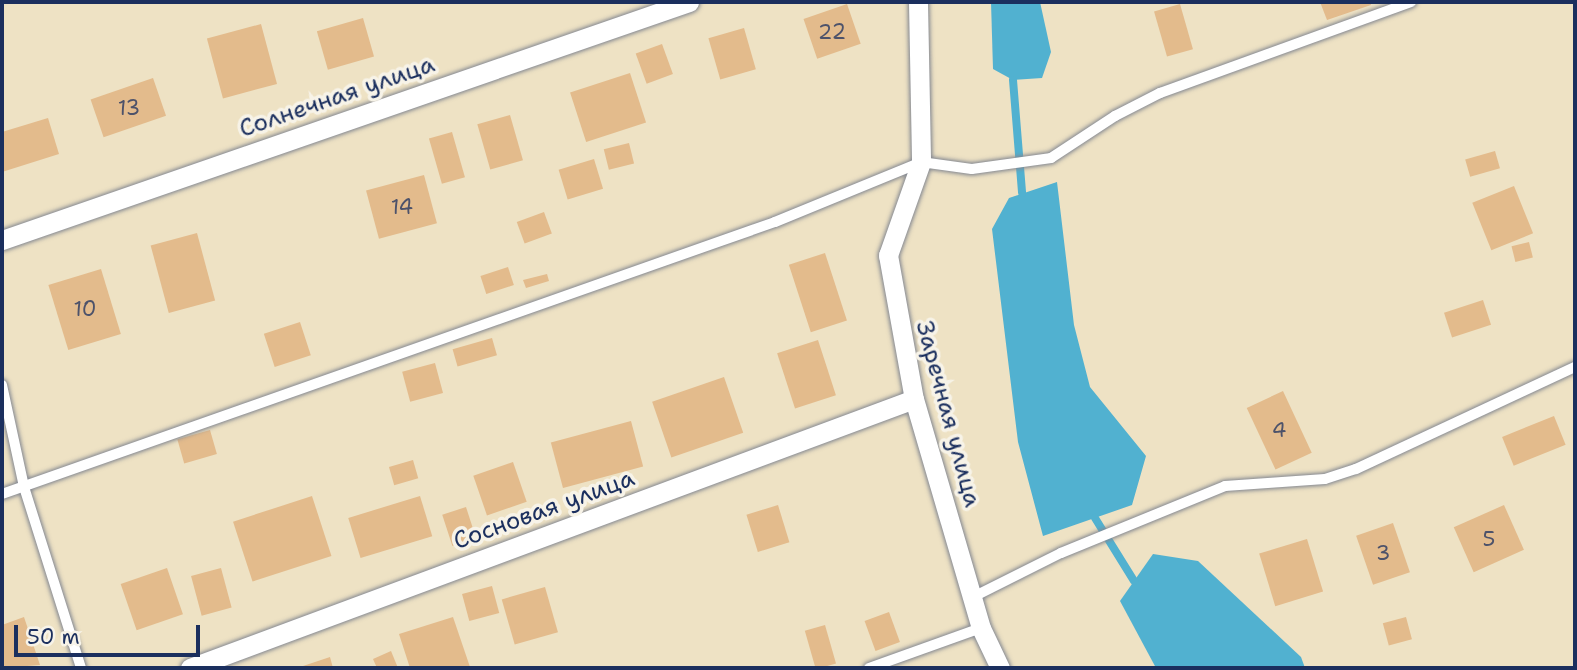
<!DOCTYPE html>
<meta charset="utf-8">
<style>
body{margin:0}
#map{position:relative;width:1577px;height:670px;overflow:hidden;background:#eee2c4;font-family:"Shantell Sans",sans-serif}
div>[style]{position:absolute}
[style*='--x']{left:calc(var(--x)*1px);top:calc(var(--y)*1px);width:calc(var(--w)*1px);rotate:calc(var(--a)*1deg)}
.water>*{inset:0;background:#51b1d0}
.stream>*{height:8px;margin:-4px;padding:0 4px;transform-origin:4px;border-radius:4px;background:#51b1d0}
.building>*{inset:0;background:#e3bb8c;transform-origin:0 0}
.roads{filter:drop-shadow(0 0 2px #848891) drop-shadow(0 0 2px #848891)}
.lane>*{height:10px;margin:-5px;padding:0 5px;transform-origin:5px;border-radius:5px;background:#fff}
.street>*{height:19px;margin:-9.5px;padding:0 9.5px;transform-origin:9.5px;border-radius:9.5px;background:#fff}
span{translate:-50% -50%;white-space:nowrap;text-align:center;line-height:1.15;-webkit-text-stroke:7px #f7f3e8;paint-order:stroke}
.number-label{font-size:21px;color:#4d526a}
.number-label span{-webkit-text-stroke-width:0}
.street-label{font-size:24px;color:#1b2f5e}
.frame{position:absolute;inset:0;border:4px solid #1b2f5e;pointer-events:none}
.scale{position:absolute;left:14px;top:625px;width:186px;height:32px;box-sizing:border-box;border:4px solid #1b2f5e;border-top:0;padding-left:9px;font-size:21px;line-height:24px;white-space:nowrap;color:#1b2f5e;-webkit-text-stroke:5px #f7f3e8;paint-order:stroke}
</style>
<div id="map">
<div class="water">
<i style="clip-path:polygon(991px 2px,1040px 2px,1051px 52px,1042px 78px,1013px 80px,993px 69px)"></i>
<i style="clip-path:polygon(1057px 182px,1074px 325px,1090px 387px,1146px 456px,1132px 505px,1043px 536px,1018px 442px,992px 229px,1009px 198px)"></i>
<i style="clip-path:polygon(1153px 554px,1198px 561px,1301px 657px,1305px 668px,1156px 668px,1120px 601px)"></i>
</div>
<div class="stream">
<i style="--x:1013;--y:80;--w:113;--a:85.4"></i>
<i style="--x:1095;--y:518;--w:74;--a:58.2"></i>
</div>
<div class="building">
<i style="clip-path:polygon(1320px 2px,1370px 2px,1371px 5px,1327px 20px)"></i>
<i style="left:847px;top:4px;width:42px;height:46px;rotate:71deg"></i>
<i style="left:1180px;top:4px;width:47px;height:27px;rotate:74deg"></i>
<i style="left:363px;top:18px;width:40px;height:48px;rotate:74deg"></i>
<i style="left:261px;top:24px;width:62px;height:56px;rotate:75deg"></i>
<i style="left:744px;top:28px;width:43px;height:37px;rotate:74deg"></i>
<i style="left:662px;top:44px;width:32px;height:28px;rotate:70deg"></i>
<i style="left:630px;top:73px;width:52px;height:63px;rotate:72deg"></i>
<i style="left:153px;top:78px;width:40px;height:66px;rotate:71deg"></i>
<i style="left:510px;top:115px;width:47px;height:34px;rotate:74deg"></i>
<i style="clip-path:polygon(48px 118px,59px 154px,2px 172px,2px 132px)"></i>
<i style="left:452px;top:132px;width:47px;height:24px;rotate:74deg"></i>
<i style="left:629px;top:143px;width:21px;height:26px;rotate:76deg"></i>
<i style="left:1495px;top:151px;width:18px;height:31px;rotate:74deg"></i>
<i style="left:594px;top:159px;width:31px;height:37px;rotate:73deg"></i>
<i style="left:424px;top:175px;width:50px;height:60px;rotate:75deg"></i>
<i style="left:1514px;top:186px;width:51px;height:45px;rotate:68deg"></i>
<i style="left:544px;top:212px;width:23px;height:29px;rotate:70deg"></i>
<i style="left:197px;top:233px;width:70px;height:48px;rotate:75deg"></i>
<i style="left:1529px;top:242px;width:16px;height:18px;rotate:76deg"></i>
<i style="left:825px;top:253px;width:71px;height:38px;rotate:72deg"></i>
<i style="left:508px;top:267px;width:19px;height:29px;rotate:72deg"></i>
<i style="left:101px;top:269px;width:68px;height:55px;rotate:73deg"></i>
<i style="clip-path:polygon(547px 274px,549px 281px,526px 288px,523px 280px)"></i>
<i style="left:1483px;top:300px;width:26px;height:41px;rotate:72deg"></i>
<i style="left:300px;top:322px;width:35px;height:38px;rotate:72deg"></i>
<i style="left:492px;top:338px;width:18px;height:41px;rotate:74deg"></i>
<i style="left:818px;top:340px;width:58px;height:43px;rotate:72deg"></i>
<i style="left:435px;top:363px;width:31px;height:34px;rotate:75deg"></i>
<i style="left:724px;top:377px;width:59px;height:76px;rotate:71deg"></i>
<i style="left:1283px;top:391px;width:68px;height:40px;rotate:65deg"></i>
<i style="left:1554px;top:416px;width:31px;height:56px;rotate:68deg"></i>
<i style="left:631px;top:421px;width:47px;height:83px;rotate:75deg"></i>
<i style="left:210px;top:430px;width:25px;height:34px;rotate:74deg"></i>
<i style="left:413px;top:460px;width:19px;height:25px;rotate:74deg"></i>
<i style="left:513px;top:462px;width:42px;height:42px;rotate:71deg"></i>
<i style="left:312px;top:496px;width:63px;height:83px;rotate:72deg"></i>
<i style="left:420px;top:496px;width:42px;height:75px;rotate:73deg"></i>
<i style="left:778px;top:505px;width:39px;height:33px;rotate:73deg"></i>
<i style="left:1504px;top:505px;width:49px;height:55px;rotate:66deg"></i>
<i style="left:466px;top:507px;width:33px;height:25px;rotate:72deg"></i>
<i style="left:1393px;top:523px;width:52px;height:39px;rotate:71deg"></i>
<i style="left:1307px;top:539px;width:55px;height:50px;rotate:73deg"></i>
<i style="left:167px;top:568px;width:49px;height:49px;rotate:71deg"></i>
<i style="left:221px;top:568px;width:41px;height:31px;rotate:75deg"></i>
<i style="left:492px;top:586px;width:28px;height:31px;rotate:75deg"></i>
<i style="left:545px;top:587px;width:47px;height:45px;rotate:74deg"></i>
<i style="left:889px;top:612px;width:32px;height:26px;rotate:70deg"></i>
<i style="clip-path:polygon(24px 617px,40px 665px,2px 668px,2px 625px)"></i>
<i style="clip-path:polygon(453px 617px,470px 667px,410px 668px,399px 634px)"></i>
<i style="left:1406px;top:617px;width:23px;height:24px;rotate:75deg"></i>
<i style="left:825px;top:625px;width:40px;height:21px;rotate:74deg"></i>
<i style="clip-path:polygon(391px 651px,398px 668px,377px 668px,373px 659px)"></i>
<i style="clip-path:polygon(330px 657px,333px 668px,297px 668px)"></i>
</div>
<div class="roads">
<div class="lane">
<i style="--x:2;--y:385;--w:104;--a:77.8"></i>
<i style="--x:24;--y:487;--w:190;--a:72.5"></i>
<i style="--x:2;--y:494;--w:819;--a:-19.39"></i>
<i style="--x:775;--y:222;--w:158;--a:-22.3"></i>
<i style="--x:921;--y:162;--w:51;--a:7.8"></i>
<i style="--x:972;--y:169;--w:80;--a:-7.9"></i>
<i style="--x:1051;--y:158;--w:77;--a:-33.3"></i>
<i style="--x:1115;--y:116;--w:51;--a:-27.1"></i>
<i style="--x:1160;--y:93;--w:267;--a:-19.9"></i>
<i style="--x:973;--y:597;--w:98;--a:-26.6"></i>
<i style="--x:1061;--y:553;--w:177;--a:-22.2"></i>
<i style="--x:1225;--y:486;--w:100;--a:-4"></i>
<i style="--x:1325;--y:479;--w:33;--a:-18"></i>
<i style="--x:1356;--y:469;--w:242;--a:-25"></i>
<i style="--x:869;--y:668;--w:119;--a:-19.7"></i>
</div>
<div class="street">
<i style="--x:918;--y:2;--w:160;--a:88.9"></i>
<i style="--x:921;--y:162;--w:99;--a:109.5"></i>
<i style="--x:888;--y:255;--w:146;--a:79.8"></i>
<i style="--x:914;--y:399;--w:239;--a:73.7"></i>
<i style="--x:981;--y:628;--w:44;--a:64.6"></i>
<i style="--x:2;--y:240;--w:727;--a:-19.11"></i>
<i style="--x:190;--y:668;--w:772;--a:-20.38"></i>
</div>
</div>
<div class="number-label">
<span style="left:832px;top:32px">22</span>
<span style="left:129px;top:108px">13</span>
<span style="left:402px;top:207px">14</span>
<span style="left:85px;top:309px">10</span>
<span style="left:1279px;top:430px">4</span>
<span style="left:1489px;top:539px">5</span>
<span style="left:1383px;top:553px">3</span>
</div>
<div class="street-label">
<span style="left:337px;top:97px;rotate:-19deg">Солнечная улица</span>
<span style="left:948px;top:414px;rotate:75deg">Заречная улица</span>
<span style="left:544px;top:510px;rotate:-20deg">Сосновая улица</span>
</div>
<div class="frame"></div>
<div class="scale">50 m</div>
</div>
